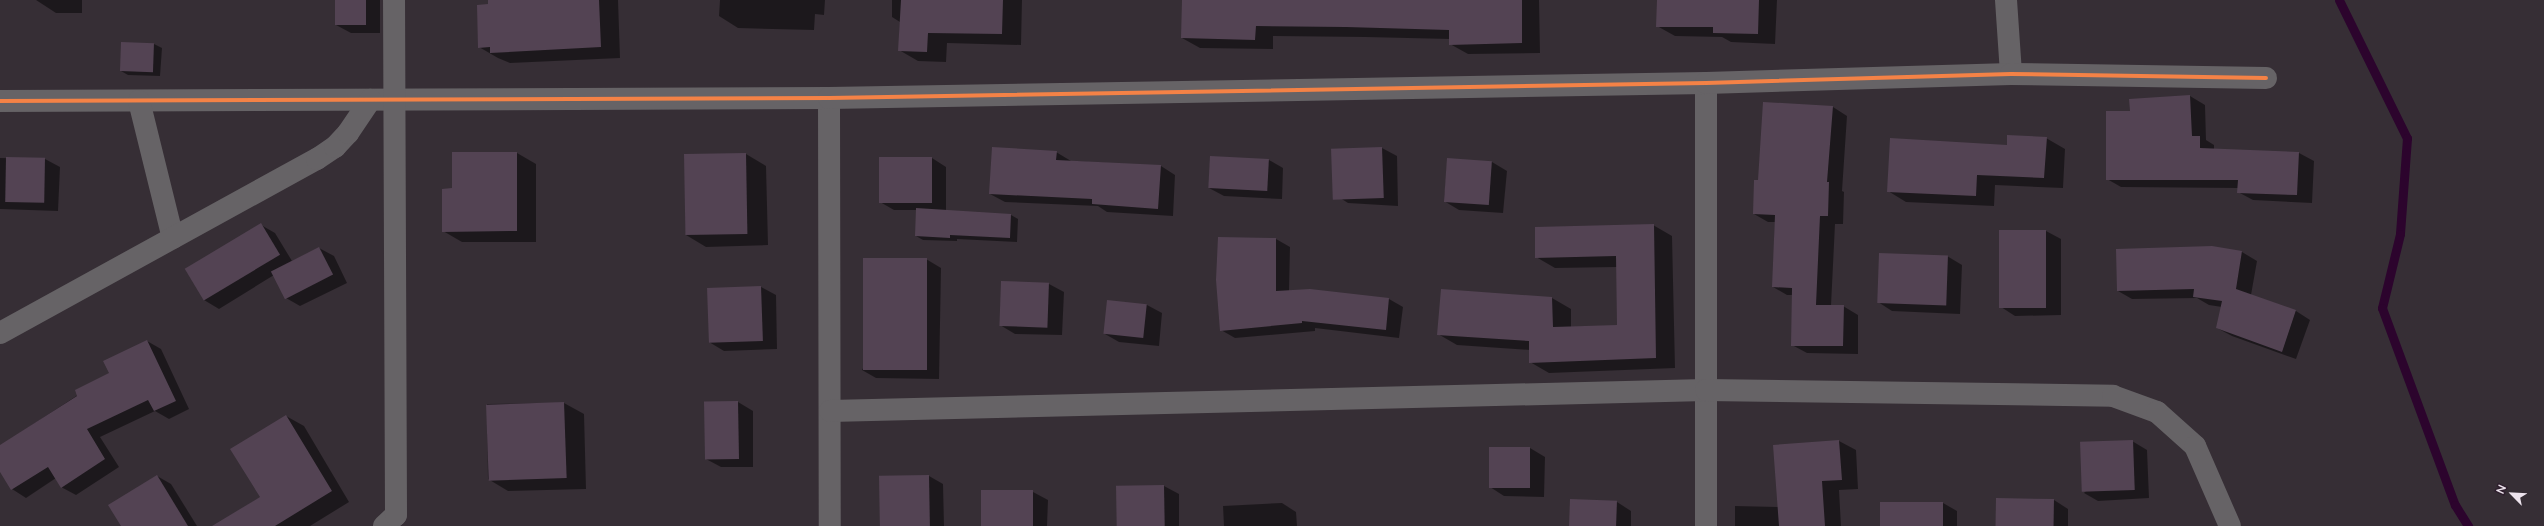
<!DOCTYPE html>
<style>
body{margin:0}
#map{position:relative;width:2544px;height:526px;overflow:hidden;background:#362e35;font-family:Lato,sans-serif}
div>[style]{position:absolute}
[style*='--x']{left:calc(var(--x)*1px);top:calc(var(--y)*1px);width:calc(var(--w)*1px);rotate:calc(var(--a)*1deg)}
.shadow>*{inset:0;background:#0007}
.stream>*{height:9px;margin:-4.5px;padding:0 4.5px;transform-origin:4.5px;border-radius:4.5px;background:#2c042d}
.building>*{inset:0;background:#534353;transform-origin:0 0}
.minor>*{height:22px;margin:-11px;padding:0 11px;transform-origin:11px;border-radius:11px;background:#666366}
.cycleway>*{height:4px;margin:-2px;padding:0 2px;transform-origin:2px;border-radius:2px;background:#f48246}
span{translate:-50% -50%;white-space:nowrap;text-align:center;line-height:1.15;-webkit-text-stroke:3px #2f202e;paint-order:stroke}
.north{position:absolute;left:2492px;top:474px;width:40px;height:40px;-webkit-text-stroke:3px #2f202e;paint-order:stroke;rotate:294deg;font-size:11px;font-weight:700;line-height:16px;text-align:center;color:#ede3ed}
.north::after{content:'';display:block;margin:auto;width:14px;height:18px;background:#ede3ed;clip-path:polygon(50% 0,100% 100%,50% 72%,0 100%)}
</style>
<div id="map">
<div class="shadow">
<i style="clip-path:polygon(36px 0,82px 0,82px 13px,56px 13px)"></i>
<i style="clip-path:polygon(336px 0,380px 0,380px 33px,351px 33px,336px 25px)"></i>
<i style="clip-path:polygon(489px 0,618px 0,620px 58px,510px 63px,498px 58px,479px 47px)"></i>
<i style="clip-path:polygon(720px 0,825px 0,824px 15px,815px 14px,814px 30px,738px 28px,719px 16px)"></i>
<i style="clip-path:polygon(892px 0,1022px 0,1021px 45px,947px 43px,946px 62px,918px 61px,899px 50px,900px 22px,892px 17px)"></i>
<i style="clip-path:polygon(1183px 0,1539px 0,1540px 53px,1468px 54px,1450px 44px,1450px 39px,1365px 37px,1273px 36px,1273px 49px,1200px 48px,1182px 38px)"></i>
<i style="clip-path:polygon(1658px 0,1777px 0,1775px 44px,1731px 42px,1722px 37px,1675px 36px,1657px 26px)"></i>
<i style="clip-path:polygon(122px 43px,154px 44px,162px 48px,160px 76px,128px 75px,121px 71px)"></i>
<i style="clip-path:polygon(2190px 96px,2205px 105px,2206px 140px,2214px 145px,2214px 150px,2299px 153px,2314px 161px,2312px 203px,2253px 200px,2238px 192px,2238px 188px,2121px 187px,2107px 179px,2131px 112px)"></i>
<i style="clip-path:polygon(1833px 107px,1847px 116px,1842px 191px,1844px 192px,1843px 224px,1835px 224px,1831px 306px,1843px 306px,1858px 315px,1858px 354px,1807px 353px,1792px 345px,1793px 295px,1787px 295px,1773px 287px,1775px 222px,1768px 222px,1754px 214px,1759px 181px)"></i>
<i style="clip-path:polygon(2046px 138px,2065px 149px,2063px 188px,1995px 185px,1994px 206px,1906px 202px,1888px 191px,2008px 146px)"></i>
<i style="clip-path:polygon(1382px 148px,1397px 156px,1398px 206px,1348px 203px,1334px 194px,1332px 150px)"></i>
<i style="clip-path:polygon(1056px 152px,1071px 161px,1161px 166px,1175px 175px,1173px 216px,1107px 212px,1098px 206px,1005px 202px,990px 194px)"></i>
<i style="clip-path:polygon(517px 153px,536px 164px,536px 242px,462px 242px,443px 231px)"></i>
<i style="clip-path:polygon(746px 154px,766px 166px,768px 245px,706px 247px,686px 235px,685px 156px)"></i>
<i style="clip-path:polygon(0 158px,45px 159px,60px 167px,58px 211px,0 209px)"></i>
<i style="clip-path:polygon(932px 158px,946px 167px,946px 211px,1011px 215px,1018px 219px,1017px 242px,957px 239px,957px 241px,923px 240px,916px 236px,917px 210px,894px 210px,880px 202px)"></i>
<i style="clip-path:polygon(1448px 159px,1492px 162px,1507px 171px,1503px 213px,1459px 210px,1444px 201px)"></i>
<i style="clip-path:polygon(1269px 160px,1283px 168px,1282px 199px,1224px 196px,1209px 188px)"></i>
<i style="clip-path:polygon(261px 225px,275px 233px,292px 261px,319px 248px,334px 256px,347px 283px,300px 306px,286px 298px,274px 275px,219px 309px,204px 300px)"></i>
<i style="clip-path:polygon(1653px 225px,1672px 236px,1675px 368px,1549px 373px,1530px 362px,1530px 350px,1457px 345px,1438px 334px,1552px 298px,1571px 309px,1571px 327px,1618px 326px,1617px 267px,1555px 268px,1536px 257px)"></i>
<i style="clip-path:polygon(2000px 231px,2046px 231px,2061px 239px,2061px 315px,2015px 316px,2001px 307px)"></i>
<i style="clip-path:polygon(1276px 239px,1290px 247px,1289px 291px,1309px 290px,1389px 299px,1403px 307px,1399px 338px,1315px 328px,1315px 331px,1235px 338px,1221px 330px)"></i>
<i style="clip-path:polygon(2212px 247px,2242px 252px,2257px 261px,2251px 295px,2296px 311px,2310px 320px,2296px 359px,2232px 336px,2217px 328px,2222px 307px,2209px 305px,2197px 298px,2132px 299px,2118px 291px)"></i>
<i style="clip-path:polygon(1947px 256px,1962px 265px,1960px 314px,1892px 311px,1878px 302px)"></i>
<i style="clip-path:polygon(926px 259px,941px 268px,939px 379px,876px 378px,862px 370px)"></i>
<i style="clip-path:polygon(1002px 282px,1049px 284px,1064px 292px,1062px 335px,1015px 334px,1000px 325px)"></i>
<i style="clip-path:polygon(761px 287px,776px 295px,777px 349px,724px 351px,709px 342px)"></i>
<i style="clip-path:polygon(1108px 301px,1147px 305px,1162px 313px,1159px 346px,1119px 342px,1105px 334px)"></i>
<i style="clip-path:polygon(147px 341px,161px 349px,189px 409px,169px 419px,155px 411px,100px 437px,119px 467px,76px 495px,61px 487px,56px 478px,26px 498px,12px 489px,0 471px,0 446px,110px 374px)"></i>
<i style="clip-path:polygon(738px 402px,753px 411px,753px 467px,721px 467px,706px 459px,705px 403px)"></i>
<i style="clip-path:polygon(564px 403px,584px 414px,586px 489px,508px 491px,488px 479px,487px 404px)"></i>
<i style="clip-path:polygon(286px 416px,304px 426px,349px 502px,310px 526px,214px 526px,261px 497px)"></i>
<i style="clip-path:polygon(1839px 441px,1856px 450px,1858px 489px,1839px 490px,1841px 526px,1735px 526px,1735px 506px,1778px 507px)"></i>
<i style="clip-path:polygon(2132px 441px,2147px 450px,2149px 498px,2098px 501px,2084px 493px)"></i>
<i style="clip-path:polygon(1490px 448px,1530px 448px,1545px 457px,1544px 497px,1504px 496px,1490px 487px)"></i>
<i style="clip-path:polygon(157px 476px,171px 484px,197px 526px,122px 526px)"></i>
<i style="clip-path:polygon(929px 476px,943px 484px,944px 526px,881px 526px)"></i>
<i style="clip-path:polygon(1164px 486px,1179px 494px,1179px 526px,1117px 526px,1117px 487px)"></i>
<i style="clip-path:polygon(982px 491px,1033px 492px,1048px 500px,1047px 526px,981px 526px)"></i>
<i style="clip-path:polygon(2054px 500px,2068px 509px,2068px 526px,1996px 526px)"></i>
<i style="clip-path:polygon(1617px 502px,1631px 511px,1631px 526px,1570px 526px)"></i>
<i style="clip-path:polygon(1282px 503px,1296px 512px,1297px 526px,1224px 526px,1223px 506px)"></i>
<i style="clip-path:polygon(1943px 503px,1957px 511px,1957px 526px,1881px 526px)"></i>
</div>
<div class="stream">
<i style="--x:2339;--y:0;--w:154;--a:63.8"></i>
<i style="--x:2407;--y:138;--w:96;--a:94.2"></i>
<i style="--x:2400;--y:234;--w:76;--a:103.7"></i>
<i style="--x:2382;--y:308;--w:210;--a:69.7"></i>
<i style="--x:2455;--y:505;--w:25;--a:58"></i>
</div>
<div class="building">
<i style="left:335px;top:0;width:31px;height:25px"></i>
<i style="clip-path:polygon(488px 0,599px 0,601px 47px,490px 53px,490px 47px,478px 48px,477px 5px,488px 4px)"></i>
<i style="clip-path:polygon(901px 0,1003px 0,1002px 34px,928px 33px,927px 52px,898px 51px)"></i>
<i style="clip-path:polygon(1182px 0,1522px 0,1522px 43px,1449px 45px,1449px 30px,1346px 27px,1256px 26px,1255px 40px,1181px 38px)"></i>
<i style="clip-path:polygon(1657px 0,1759px 0,1758px 34px,1713px 33px,1713px 27px,1656px 27px)"></i>
<i style="left:121px;top:42px;width:33px;height:29px;rotate:2deg"></i>
<i style="clip-path:polygon(2190px 95px,2192px 136px,2200px 136px,2200px 148px,2299px 152px,2297px 195px,2237px 193px,2238px 180px,2106px 180px,2106px 111px,2130px 111px,2129px 99px)"></i>
<i style="clip-path:polygon(1763px 102px,1833px 106px,1827px 182px,1829px 182px,1828px 216px,1820px 216px,1816px 305px,1844px 305px,1843px 346px,1791px 346px,1792px 288px,1772px 287px,1775px 215px,1753px 214px,1754px 180px,1758px 180px)"></i>
<i style="clip-path:polygon(2007px 135px,2047px 137px,2044px 178px,1977px 175px,1976px 196px,1887px 192px,1890px 138px,2007px 145px)"></i>
<i style="clip-path:polygon(992px 147px,1057px 151px,1056px 160px,1161px 165px,1158px 209px,1092px 204px,1092px 199px,989px 194px)"></i>
<i style="left:1382px;top:147px;width:51px;height:51px;rotate:88deg"></i>
<i style="clip-path:polygon(452px 152px,517px 152px,517px 231px,442px 232px,442px 189px,452px 188px)"></i>
<i style="left:746px;top:153px;width:81px;height:62px;rotate:89deg"></i>
<i style="left:1210px;top:156px;width:59px;height:32px;rotate:3deg"></i>
<i style="left:6px;top:157px;width:39px;height:45px;rotate:1deg"></i>
<i style="left:879px;top:157px;width:53px;height:46px"></i>
<i style="left:1447px;top:158px;width:45px;height:44px;rotate:4deg"></i>
<i style="clip-path:polygon(916px 208px,1011px 214px,1010px 238px,950px 235px,950px 238px,915px 236px)"></i>
<i style="left:261px;top:223px;width:37px;height:89px;rotate:59deg"></i>
<i style="clip-path:polygon(1654px 224px,1656px 358px,1529px 363px,1529px 341px,1437px 335px,1441px 289px,1552px 297px,1553px 327px,1617px 325px,1616px 256px,1535px 258px,1535px 227px)"></i>
<i style="left:1999px;top:230px;width:47px;height:78px"></i>
<i style="clip-path:polygon(1218px 237px,1276px 238px,1276px 291px,1310px 289px,1389px 298px,1386px 330px,1302px 321px,1302px 323px,1220px 331px,1216px 280px)"></i>
<i style="clip-path:polygon(2212px 246px,2242px 251px,2236px 289px,2296px 310px,2282px 352px,2216px 328px,2222px 301px,2193px 297px,2194px 289px,2117px 291px,2116px 249px)"></i>
<i style="left:319px;top:247px;width:31px;height:54px;rotate:63deg"></i>
<i style="left:1879px;top:253px;width:69px;height:50px;rotate:2deg"></i>
<i style="left:863px;top:258px;width:64px;height:112px"></i>
<i style="left:1001px;top:281px;width:48px;height:45px;rotate:2deg"></i>
<i style="left:761px;top:286px;width:55px;height:54px;rotate:88deg"></i>
<i style="left:1107px;top:300px;width:40px;height:34px;rotate:6deg"></i>
<i style="clip-path:polygon(147px 340px,176px 401px,154px 411px,148px 400px,87px 429px,105px 459px,61px 488px,48px 467px,11px 490px,0 472px,0 445px,77px 396px,75px 390px,109px 373px,103px 361px)"></i>
<i style="left:738px;top:401px;width:58px;height:34px;rotate:89deg"></i>
<i style="left:564px;top:402px;width:76px;height:78px;rotate:88deg"></i>
<i style="clip-path:polygon(286px 415px,332px 491px,275px 526px,212px 526px,260px 497px,230px 449px)"></i>
<i style="clip-path:polygon(1839px 440px,1842px 480px,1822px 481px,1825px 526px,1779px 526px,1773px 445px)"></i>
<i style="left:2133px;top:440px;width:50px;height:53px;rotate:88deg"></i>
<i style="left:1489px;top:447px;width:41px;height:41px"></i>
<i style="clip-path:polygon(157px 475px,188px 526px,121px 526px,108px 505px)"></i>
<i style="left:929px;top:475px;width:51px;height:50px;rotate:89deg"></i>
<i style="left:1164px;top:485px;width:41px;height:48px;rotate:89deg"></i>
<i style="left:981px;top:490px;width:52px;height:36px"></i>
<i style="left:1996px;top:498px;width:58px;height:28px;rotate:1deg"></i>
<i style="left:1570px;top:499px;width:47px;height:27px;rotate:2deg"></i>
<i style="left:1880px;top:502px;width:63px;height:24px"></i>
</div>
<div class="minor">
<i style="--x:2006;--y:0;--w:74;--a:86.1"></i>
<i style="--x:1706;--y:83;--w:443;--a:90"></i>
<i style="--x:829;--y:98;--w:428;--a:89.9"></i>
<i style="--x:0;--y:101;--w:829;--a:-0.21"></i>
<i style="--x:829;--y:98;--w:877;--a:-0.98"></i>
<i style="--x:1706;--y:83;--w:305;--a:-1.7"></i>
<i style="--x:2011;--y:74;--w:255;--a:0.9"></i>
<i style="--x:139;--y:101;--w:141;--a:76.1"></i>
<i style="--x:0;--y:333;--w:362;--a:-28.8"></i>
<i style="--x:317;--y:159;--w:22;--a:-34"></i>
<i style="--x:335;--y:147;--w:19;--a:-47"></i>
<i style="--x:348;--y:133;--w:40;--a:-56"></i>
<i style="--x:830;--y:411;--w:876;--a:-1.37"></i>
<i style="--x:1706;--y:390;--w:407;--a:0.8"></i>
<i style="--x:2113;--y:396;--w:47;--a:20"></i>
<i style="--x:2157;--y:412;--w:51;--a:41.8"></i>
<i style="--x:2195;--y:446;--w:87;--a:66.4"></i>
<i style="--x:384;--y:526;--w:16;--a:-43"></i>
<i style="--x:396;--y:515;--w:515;--a:-90.22"></i>
</div>
<div class="cycleway">
<i style="--x:0;--y:101;--w:829;--a:-0.21"></i>
<i style="--x:829;--y:98;--w:877;--a:-0.98"></i>
<i style="--x:1706;--y:83;--w:305;--a:-1.7"></i>
<i style="--x:2011;--y:74;--w:255;--a:0.9"></i>
</div>
<div class="north">N</div>
</div>
